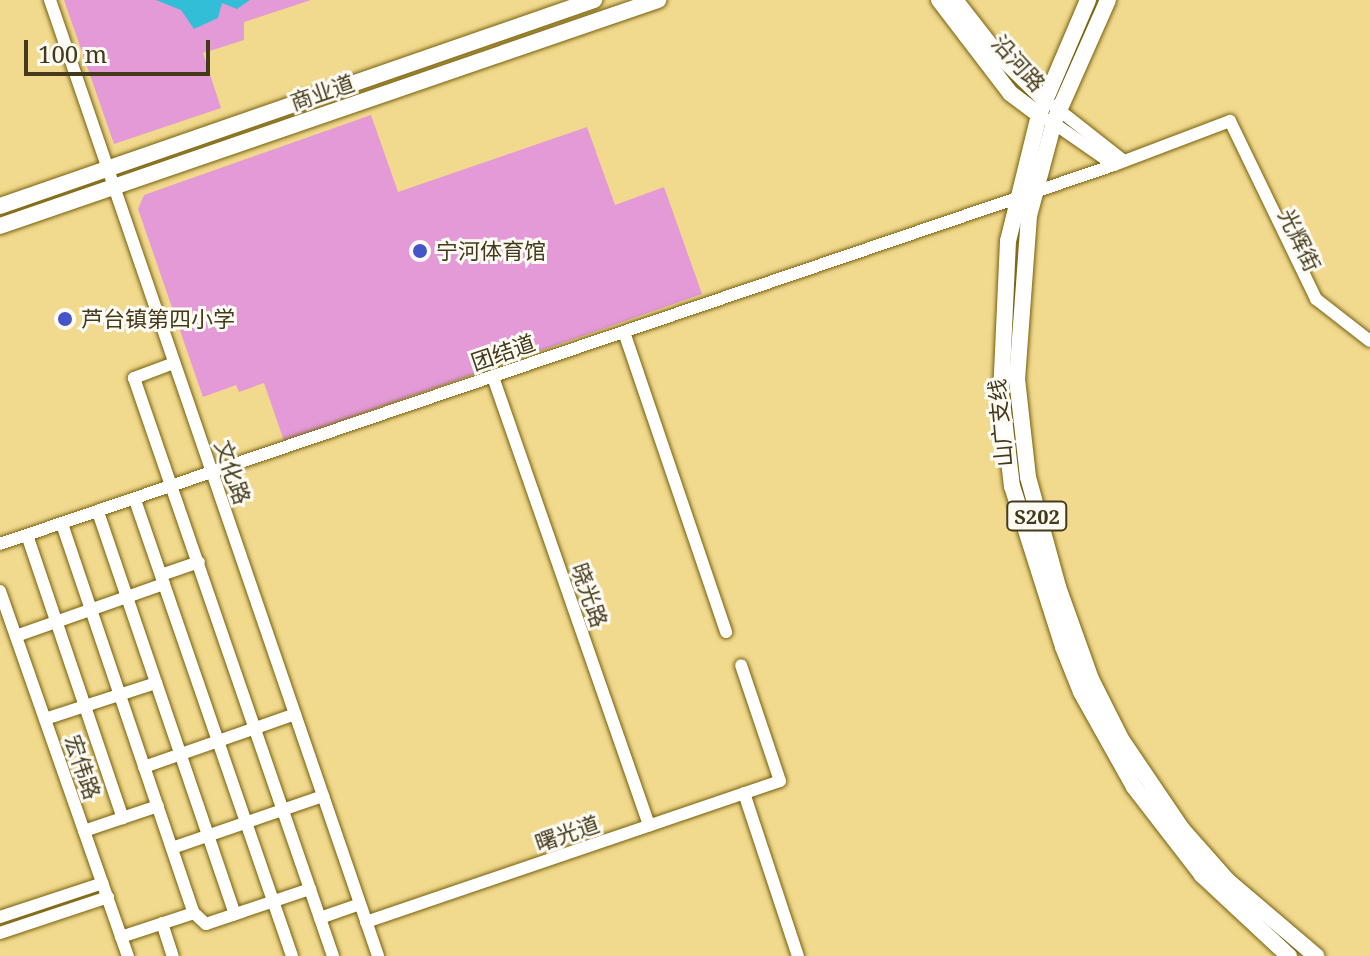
<!DOCTYPE html>
<meta charset="utf-8">
<style>
body{margin:0}
#map{position:relative;width:1370px;height:956px;overflow:hidden;background:#f1d98e;font-family:"Noto Serif","Noto Sans SC",serif}
div>[style]{position:absolute}
[style*='--x']{left:calc(var(--x)*1px);top:calc(var(--y)*1px);width:calc(var(--w)*1px);rotate:calc(var(--a)*1deg)}
.green>*{inset:0;background:#e39ad7}
.water>*{inset:0;background:#33bed7}
.roads{filter:drop-shadow(0 0 2px #76600b) drop-shadow(0 0 2px #76600b)}
.minor>*{height:12px;margin:-6px;padding:0 6px;transform-origin:6px;border-radius:6px;background:#fff}
.major>*{height:16px;margin:-8px;padding:0 8px;transform-origin:8px;border-radius:8px;background:#fff}
.dots>*{width:22px;height:22px;translate:-50% -50%;box-sizing:border-box;border:4px solid #fdfbf4;border-radius:50%}
span{translate:-50% -50%;white-space:nowrap;text-align:center;line-height:1.15;-webkit-text-stroke:6px #fdfbf4;paint-order:stroke}
.shield-label span{padding:2px 6px;background:#fdfbf4;border:2px solid;border-radius:6px;-webkit-text-stroke-width:0}
.shield-label{font-size:20px;color:#443a1b;font-weight:700}
.street-label{font-size:22px;color:#443a1b}
.poi-label{font-size:22px;color:#443a1b}
.left{translate:0 -50%;text-align:left}
.scale{position:absolute;left:24px;top:40px;width:186px;height:36px;box-sizing:border-box;border:4px solid #443a1b;border-top:0;padding-left:10px;font-size:24px;line-height:28px;white-space:nowrap;color:#443a1b;-webkit-text-stroke:6px #fdfbf4;paint-order:stroke}
</style>
<div id="map">
<div class="green">
<i style="clip-path:polygon(64px 0,311px 0,244px 22px,244px 40px,203px 53px,221px 108px,114px 144px)"></i>
<i style="clip-path:polygon(371px 115px,398px 192px,587px 127px,615px 205px,664px 187px,702px 294px,284px 441px,264px 383px,239px 392px,236px 385px,203px 397px,138px 209px,144px 195px)"></i>
</div>
<div class="water">
<i style="clip-path:polygon(156px 0,250px 0,237px 9px,222px 3px,218px 18px,194px 29px,181px 10px)"></i>
</div>
<div class="roads">
<div class="minor">
<i style="--x:50;--y:0;--w:1011;--a:71.06"></i>
<i style="--x:1054;--y:106;--w:89;--a:38.2"></i>
<i style="--x:1049;--y:120;--w:79;--a:34.7"></i>
<i style="--x:624;--y:332;--w:317;--a:71.2"></i>
<i style="--x:174;--y:363;--w:43;--a:159.4"></i>
<i style="--x:134;--y:378;--w:611;--a:71"></i>
<i style="--x:493;--y:377;--w:475;--a:70.8"></i>
<i style="--x:135;--y:500;--w:482;--a:71"></i>
<i style="--x:98;--y:512;--w:425;--a:71.2"></i>
<i style="--x:62;--y:524;--w:411;--a:71.3"></i>
<i style="--x:194;--y:913;--w:77;--a:161.8"></i>
<i style="--x:27;--y:535;--w:299;--a:71.3"></i>
<i style="--x:0;--y:544;--w:1177;--a:-18.79"></i>
<i style="--x:1114;--y:165;--w:124;--a:-20.8"></i>
<i style="--x:1230;--y:121;--w:198;--a:64.2"></i>
<i style="--x:1316;--y:299;--w:68;--a:37.9"></i>
<i style="--x:161;--y:575;--w:40;--a:-18.9"></i>
<i style="--x:0;--y:591;--w:387;--a:70.7"></i>
<i style="--x:16;--y:636;--w:157;--a:-19.4"></i>
<i style="--x:45;--y:719;--w:117;--a:-18"></i>
<i style="--x:144;--y:767;--w:160;--a:-19.3"></i>
<i style="--x:744;--y:793;--w:172;--a:71.7"></i>
<i style="--x:84;--y:831;--w:78;--a:-18.7"></i>
<i style="--x:172;--y:848;--w:160;--a:-19"></i>
<i style="--x:194;--y:913;--w:16;--a:43"></i>
<i style="--x:206;--y:924;--w:110;--a:-18.6"></i>
<i style="--x:0;--y:917;--w:108;--a:-18.3"></i>
<i style="--x:320;--y:918;--w:42;--a:-19.3"></i>
<i style="--x:366;--y:922;--w:437;--a:-18.8"></i>
<i style="--x:780;--y:781;--w:122;--a:-108.6"></i>
<i style="--x:162;--y:923;--w:35;--a:72"></i>
<i style="--x:0;--y:933;--w:114;--a:-18.4"></i>
</div>
<div class="major">
<i style="--x:939;--y:0;--w:117;--a:52.6"></i>
<i style="--x:1010;--y:93;--w:36;--a:37"></i>
<i style="--x:955;--y:0;--w:63;--a:52"></i>
<i style="--x:994;--y:50;--w:71;--a:44.4"></i>
<i style="--x:1088;--y:0;--w:125;--a:113.1"></i>
<i style="--x:1039;--y:115;--w:130;--a:103.8"></i>
<i style="--x:1008;--y:241;--w:152;--a:92.6"></i>
<i style="--x:1001;--y:393;--w:94;--a:83.3"></i>
<i style="--x:1012;--y:486;--w:169;--a:72.4"></i>
<i style="--x:1063;--y:647;--w:48;--a:68.2"></i>
<i style="--x:1081;--y:692;--w:109;--a:60.8"></i>
<i style="--x:1134;--y:787;--w:111;--a:52.3"></i>
<i style="--x:1202;--y:875;--w:119;--a:43"></i>
<i style="--x:1108;--y:0;--w:133;--a:113.9"></i>
<i style="--x:1054;--y:122;--w:97;--a:104.9"></i>
<i style="--x:1029;--y:216;--w:163;--a:94.2"></i>
<i style="--x:1017;--y:379;--w:99;--a:83.6"></i>
<i style="--x:1028;--y:477;--w:114;--a:74.7"></i>
<i style="--x:1058;--y:587;--w:98;--a:70.3"></i>
<i style="--x:1091;--y:679;--w:67;--a:63.4"></i>
<i style="--x:1121;--y:739;--w:109;--a:55.9"></i>
<i style="--x:1182;--y:829;--w:69;--a:48.5"></i>
<i style="--x:1228;--y:881;--w:116;--a:40.4"></i>
<i style="--x:0;--y:206;--w:629;--a:-19.13"></i>
<i style="--x:0;--y:226;--w:696;--a:-18.96"></i>
</div>
</div>
<div class="dots">
<i style="left:420px;top:251px;background:#4554c8"></i>
<i style="left:65px;top:319px;background:#4554c8"></i>
</div>
<div class="shield-label">
<span style="left:1037px;top:516px">S202</span>
</div>
<div class="street-label">
<span style="left:1019px;top:63px;rotate:48deg">沿河路</span>
<span style="left:322px;top:92px;rotate:-19deg">商业道</span>
<span style="left:1300px;top:240px;rotate:64deg">光辉街</span>
<span style="left:503px;top:352px;rotate:-19deg">团结道</span>
<span style="left:1000px;top:423px;rotate:-95deg">山广支线</span>
<span style="left:233px;top:472px;rotate:71deg">文化路</span>
<span style="left:590px;top:595px;rotate:71deg">晓光路</span>
<span style="left:83px;top:767px;rotate:71deg">宏伟路</span>
<span style="left:567px;top:833px;rotate:-19deg">曙光道</span>
</div>
<div class="poi-label">
<span class="left" style="left:436px;top:251px">宁河体育馆</span>
<span class="left" style="left:81px;top:319px">芦台镇第四小学</span>
</div>
<div class="scale">100 m</div>
</div>
